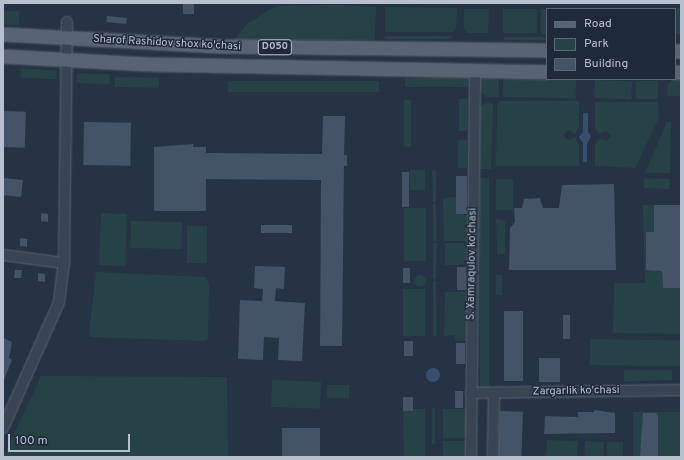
<!DOCTYPE html>
<style>
body{margin:0}
#map{position:relative;width:684px;height:460px;overflow:hidden;background:#253345;font-family:Overpass,sans-serif}
div>[style]{position:absolute}
[style*='--x']{left:calc(var(--x)*1px);top:calc(var(--y)*1px);width:calc(var(--w)*1px);rotate:calc(var(--a)*1deg)}
.green>*{inset:0;background:#274246;transform-origin:0 0}
.round{border-radius:50%}
.water>*{inset:0;background:#384e6d}
.building>*{inset:0;background:#445367;transform-origin:0 0}
.roads{filter:drop-shadow(0 0 1px #596372) drop-shadow(0 0 1px #596372)}
.minor>*{height:10px;margin:-5px;padding:0 5px;transform-origin:5px;border-radius:5px;background:#3a4554}
.major>*{height:13px;margin:-6.5px;padding:0 6.5px;transform-origin:6.5px;border-radius:6.5px;background:#586474}
span{translate:-50% -50%;white-space:nowrap;text-align:center;line-height:1.15;-webkit-text-stroke:3px #1e2a3a;paint-order:stroke}
.shield-label span{padding:1px 3px;background:#1e2a3a;border:1px solid;border-radius:3px;-webkit-text-stroke-width:0}
.shield-label{font-size:10px;color:#b8c0ce;font-weight:700}
.street-label{font-size:11px;color:#b8c0ce}
.frame{position:absolute;inset:0;border:4px solid #b8c0ce;pointer-events:none}
.legend{position:absolute;left:546px;top:8px;width:130px;height:72px;box-sizing:border-box;background:#1e2a3a;border:1px solid #5c6675;margin:0;padding:5px 7px;list-style:none;font-size:12px;color:#b8c0ce}
.legend li{display:flex;align-items:center;gap:8px;height:20px}
.legend b{width:20px;border:1px solid #5c6675}
.scale{position:absolute;left:8px;top:434px;width:122px;height:18px;box-sizing:border-box;border:2px solid #b8c0ce;border-top:0;padding-left:5px;font-size:12px;line-height:14px;white-space:nowrap;color:#b8c0ce;-webkit-text-stroke:3px #1e2a3a;paint-order:stroke}
</style>
<div id="map">
<div class="green">
<i style="clip-path:polygon(336px 5px,376px 7px,375px 40px,234px 40px,247px 24px,270px 9px,280px 6px)"></i>
<i style="clip-path:polygon(385px 7px,457px 8px,456px 28px,453px 32px,385px 32px)"></i>
<i style="clip-path:polygon(464px 9px,489px 9px,488px 33px,467px 33px,464px 28px)"></i>
<i style="left:503px;top:9px;width:34px;height:24px"></i>
<i style="clip-path:polygon(541px 9px,604px 8px,604px 9px,547px 9px,547px 34px,541px 34px)"></i>
<i style="left:675px;top:9px;width:6px;height:25px"></i>
<i style="left:3px;top:11px;width:16px;height:14px"></i>
<i style="clip-path:polygon(385px 36px,451px 36px,452px 37px,451px 39px,385px 39px)"></i>
<i style="left:504px;top:37px;width:43px;height:3px"></i>
<i style="left:21px;top:69px;width:36px;height:9px;rotate:2deg"></i>
<i style="left:77px;top:73px;width:33px;height:10px;rotate:2deg"></i>
<i style="left:115px;top:77px;width:44px;height:10px;rotate:1deg"></i>
<i style="left:405px;top:78px;width:63px;height:9px"></i>
<i style="clip-path:polygon(479px 79px,499px 79px,498px 97px,487px 97px,478px 90px)"></i>
<i style="left:503px;top:79px;width:73px;height:18px;rotate:1deg"></i>
<i style="left:595px;top:80px;width:37px;height:18px;rotate:2deg"></i>
<i style="clip-path:polygon(672px 80px,681px 80px,681px 96px,667px 96px,668px 84px)"></i>
<i style="left:228px;top:81px;width:151px;height:11px"></i>
<i style="left:636px;top:81px;width:22px;height:18px"></i>
<i style="left:459px;top:99px;width:8px;height:32px"></i>
<i style="left:404px;top:100px;width:7px;height:47px"></i>
<i style="clip-path:polygon(500px 101px,579px 101px,579px 127px,575px 134px,568px 130px,563px 135px,568px 140px,575px 137px,579px 145px,579px 166px,496px 166px,497px 104px)"></i>
<i style="clip-path:polygon(595px 102px,658px 102px,659px 118px,635px 168px,595px 166px,595px 145px,600px 138px,607px 141px,611px 136px,606px 131px,600px 134px,595px 128px)"></i>
<i style="clip-path:polygon(487px 103px,493px 103px,491px 169px,480px 169px,479px 106px)"></i>
<i style="clip-path:polygon(667px 122px,671px 122px,670px 173px,645px 173px)"></i>
<i style="left:458px;top:140px;width:9px;height:28px"></i>
<i style="left:410px;top:170px;width:15px;height:20px"></i>
<i style="clip-path:polygon(432px 170px,436px 170px,436px 202px,433px 202px)"></i>
<i style="left:480px;top:178px;width:9px;height:211px"></i>
<i style="left:644px;top:178px;width:26px;height:10px;rotate:2deg"></i>
<i style="left:496px;top:179px;width:17px;height:31px"></i>
<i style="clip-path:polygon(456px 197px,456px 214px,467px 215px,468px 241px,444px 241px,443px 198px)"></i>
<i style="clip-path:polygon(433px 204px,436px 204px,437px 241px,433px 241px)"></i>
<i style="clip-path:polygon(643px 205px,681px 205px,681px 334px,613px 333px,614px 283px,645px 283px)"></i>
<i style="left:404px;top:208px;width:22px;height:53px"></i>
<i style="left:101px;top:213px;width:26px;height:52px;rotate:2deg"></i>
<i style="clip-path:polygon(496px 218px,505px 221px,505px 254px,497px 254px)"></i>
<i style="left:131px;top:221px;width:51px;height:27px;rotate:1deg"></i>
<i style="left:187px;top:226px;width:20px;height:37px"></i>
<i style="clip-path:polygon(433px 243px,437px 243px,436px 279px,433px 279px)"></i>
<i style="left:445px;top:243px;width:23px;height:22px"></i>
<i style="clip-path:polygon(96px 272px,205px 277px,209px 284px,208px 339px,205px 341px,91px 337px,89px 334px)"></i>
<i style="left:496px;top:275px;width:6px;height:20px"></i>
<i class="round" style="left:414px;top:275px;width:12px;height:12px"></i>
<i style="clip-path:polygon(433px 281px,436px 281px,437px 336px,433px 336px)"></i>
<i style="left:403px;top:289px;width:22px;height:47px"></i>
<i style="clip-path:polygon(445px 292px,468px 292px,467px 341px,455px 341px,455px 335px,444px 336px)"></i>
<i style="left:590px;top:339px;width:91px;height:26px;rotate:1deg"></i>
<i style="clip-path:polygon(624px 370px,672px 370px,672px 380px,624px 382px)"></i>
<i style="clip-path:polygon(41px 376px,227px 377px,228px 457px,3px 457px)"></i>
<i style="left:272px;top:380px;width:49px;height:27px;rotate:2deg"></i>
<i style="left:327px;top:385px;width:22px;height:13px"></i>
<i style="left:432px;top:408px;width:3px;height:36px"></i>
<i style="clip-path:polygon(412px 409px,425px 409px,425px 457px,404px 457px,403px 411px,412px 411px)"></i>
<i style="left:443px;top:409px;width:23px;height:29px"></i>
<i style="left:633px;top:412px;width:48px;height:45px"></i>
<i style="clip-path:polygon(547px 440px,578px 441px,577px 457px,537px 457px,546px 455px)"></i>
<i style="left:443px;top:441px;width:24px;height:16px"></i>
<i style="left:585px;top:441px;width:19px;height:16px;rotate:3deg"></i>
<i style="left:607px;top:442px;width:16px;height:15px"></i>
</div>
<div class="water">
<i style="clip-path:polygon(583px 113px,588px 113px,588px 132px,591px 136px,587px 144px,587px 162px,583px 162px,583px 143px,579px 137px,583px 132px)"></i>
<i class="round" style="left:426px;top:368px;width:14px;height:14px"></i>
</div>
<div class="building">
<i style="left:183px;top:3px;width:11px;height:11px"></i>
<i style="left:107px;top:16px;width:20px;height:6px;rotate:6deg"></i>
<i style="left:3px;top:111px;width:23px;height:36px;rotate:2deg"></i>
<i style="clip-path:polygon(323px 116px,345px 116px,344px 155px,347px 155px,347px 166px,344px 166px,342px 346px,320px 346px,321px 180px,206px 179px,206px 211px,154px 211px,154px 147px,193px 144px,193px 147px,206px 147px,206px 153px,322px 154px)"></i>
<i style="left:84px;top:122px;width:47px;height:43px;rotate:1deg"></i>
<i style="left:402px;top:172px;width:7px;height:35px"></i>
<i style="left:456px;top:176px;width:11px;height:38px"></i>
<i style="left:3px;top:178px;width:20px;height:17px;rotate:6deg"></i>
<i style="clip-path:polygon(614px 184px,616px 270px,509px 270px,510px 228px,515px 222px,514px 208px,522px 208px,524px 199px,540px 198px,543px 208px,559px 208px,562px 185px)"></i>
<i style="clip-path:polygon(654px 205px,681px 205px,681px 288px,663px 288px,662px 271px,646px 270px,646px 232px,654px 232px)"></i>
<i style="clip-path:polygon(41px 213px,48px 214px,48px 222px,41px 221px)"></i>
<i style="left:261px;top:225px;width:31px;height:8px"></i>
<i style="clip-path:polygon(20px 238px,27px 239px,27px 247px,20px 246px)"></i>
<i style="clip-path:polygon(255px 266px,285px 267px,284px 289px,276px 288px,275px 301px,305px 303px,302px 361px,278px 360px,279px 338px,264px 337px,263px 360px,238px 359px,240px 300px,262px 301px,263px 289px,254px 288px)"></i>
<i style="left:457px;top:267px;width:9px;height:23px"></i>
<i style="left:403px;top:268px;width:7px;height:15px"></i>
<i style="clip-path:polygon(15px 270px,22px 270px,21px 278px,14px 278px)"></i>
<i style="clip-path:polygon(38px 273px,45px 274px,45px 282px,38px 281px)"></i>
<i style="left:504px;top:311px;width:19px;height:70px"></i>
<i style="left:563px;top:315px;width:7px;height:24px"></i>
<i style="clip-path:polygon(3px 338px,12px 342px,9px 358px,12px 360px,3px 382px)"></i>
<i style="left:404px;top:341px;width:9px;height:15px"></i>
<i style="left:456px;top:343px;width:9px;height:21px"></i>
<i style="left:539px;top:358px;width:21px;height:24px"></i>
<i style="left:455px;top:391px;width:8px;height:17px"></i>
<i style="left:403px;top:397px;width:10px;height:14px"></i>
<i style="clip-path:polygon(594px 410px,615px 413px,615px 433px,544px 434px,545px 416px,578px 417px,578px 412px,594px 412px)"></i>
<i style="left:500px;top:411px;width:23px;height:46px;rotate:2deg"></i>
<i style="clip-path:polygon(643px 413px,656px 413px,658px 416px,658px 457px,640px 456px)"></i>
<i style="left:320px;top:428px;width:29px;height:38px;rotate:90deg"></i>
</div>
<div class="roads">
<div class="minor">
<i style="--x:3;--y:255;--w:62;--a:7.5"></i>
<i style="--x:471;--y:393;--w:210;--a:-0.8"></i>
<i style="--x:3;--y:428;--w:138;--a:-66"></i>
<i style="--x:59;--y:302;--w:39;--a:-83"></i>
<i style="--x:64;--y:263;--w:241;--a:-89.3"></i>
<i style="--x:471;--y:457;--w:385;--a:-89.4"></i>
<i style="--x:493;--y:457;--w:64;--a:-89.1"></i>
</div>
<div class="major">
<i style="--x:3;--y:34;--w:217;--a:3.2"></i>
<i style="--x:220;--y:46;--w:327;--a:0.7"></i>
<i style="--x:675;--y:51;--w:6;--a:0"></i>
<i style="--x:3;--y:56;--w:144;--a:3.2"></i>
<i style="--x:147;--y:64;--w:400;--a:1.1"></i>
<i style="--x:675;--y:72;--w:6;--a:0"></i>
</div>
</div>
<div class="shield-label">
<span style="left:275px;top:47px">D050</span>
</div>
<div class="street-label">
<span style="left:167px;top:43px;rotate:3deg">Sharof Rashidov shox ko'chasi</span>
<span style="left:472px;top:264px;rotate:-89deg">S. Xamraqulov ko'chasi</span>
<span style="left:576px;top:391px;rotate:-1deg">Zargarlik ko'chasi</span>
</div>
<div class="frame"></div>
<ul class="legend">
<li><b style="height:5px;background:#586474"></b>Road</li>
<li><b style="height:11px;background:#274246"></b>Park</li>
<li><b style="height:11px;background:#445367"></b>Building</li>
</ul>
<div class="scale">100 m</div>
</div>
